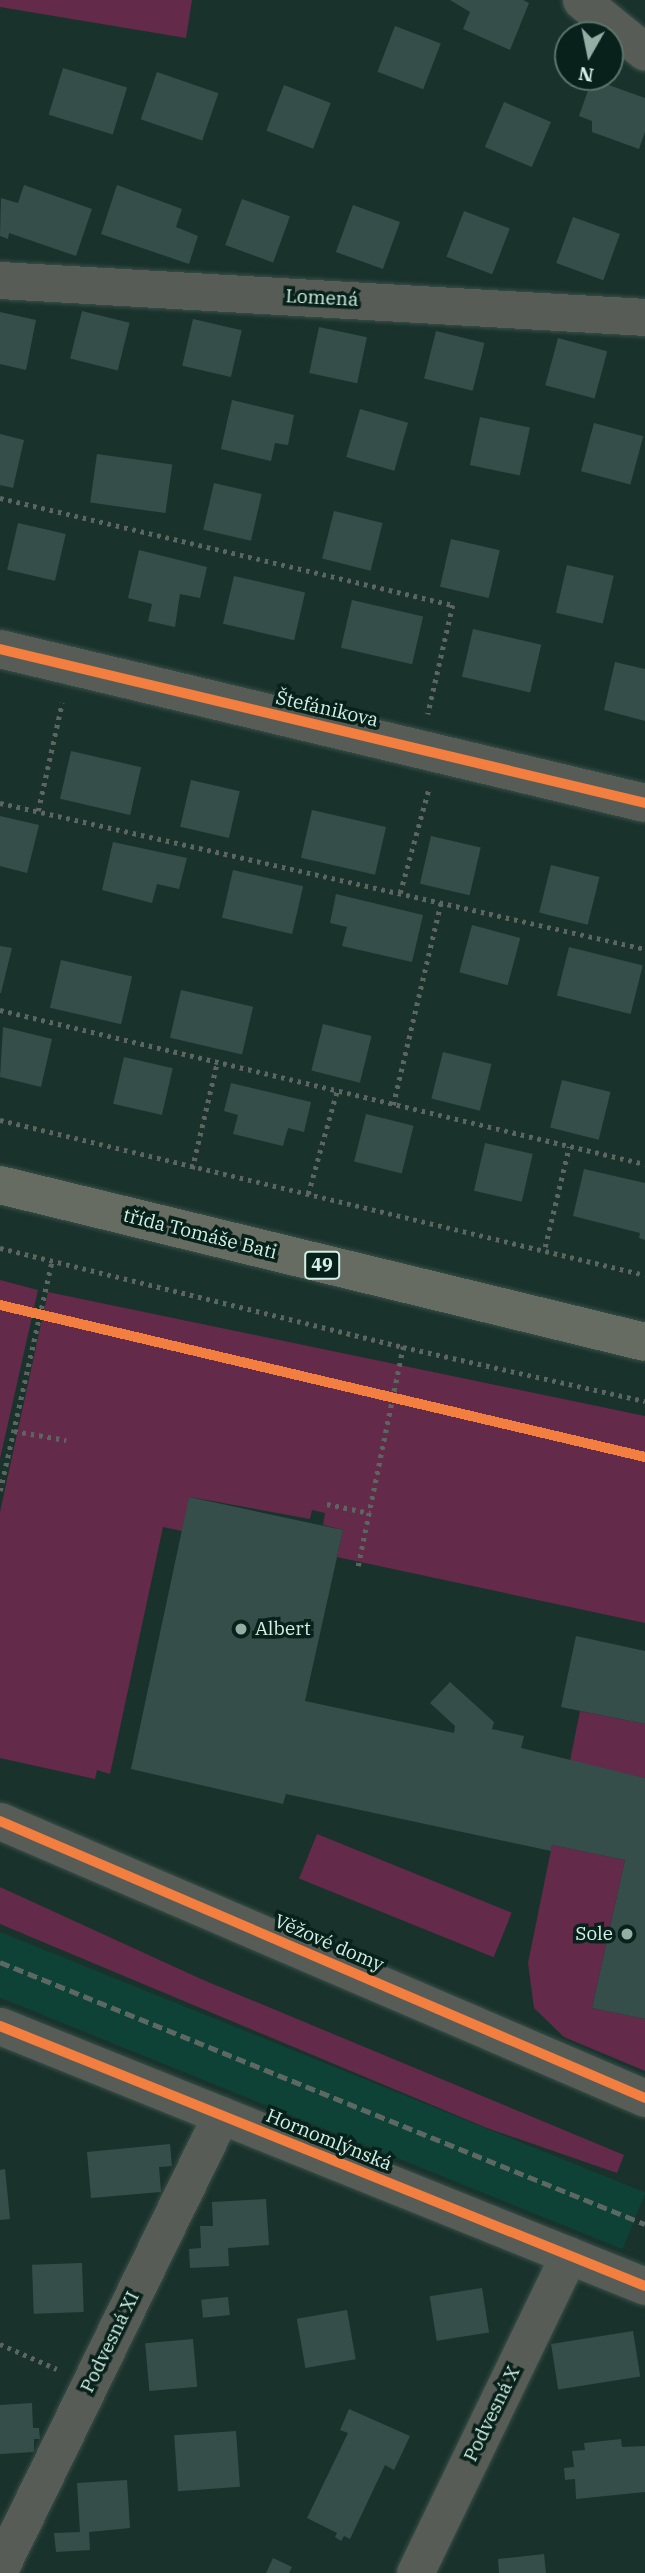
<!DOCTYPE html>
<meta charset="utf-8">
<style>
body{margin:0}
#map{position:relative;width:645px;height:2573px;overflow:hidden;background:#1a322c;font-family:"IBM Plex Serif",serif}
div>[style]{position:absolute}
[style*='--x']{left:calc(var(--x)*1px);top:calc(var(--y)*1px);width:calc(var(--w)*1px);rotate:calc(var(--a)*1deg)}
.built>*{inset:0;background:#0f4236;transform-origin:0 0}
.green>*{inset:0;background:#642a49;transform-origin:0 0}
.building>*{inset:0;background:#354e4a;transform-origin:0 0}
.path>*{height:4.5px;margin-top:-2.25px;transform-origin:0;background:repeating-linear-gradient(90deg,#5d6560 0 3.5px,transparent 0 8.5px)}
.roads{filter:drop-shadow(0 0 2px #394f49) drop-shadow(0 0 2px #394f49)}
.minor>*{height:37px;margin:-18.5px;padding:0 18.5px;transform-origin:18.5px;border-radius:18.5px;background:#585c56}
.tertiary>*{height:38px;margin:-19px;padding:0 19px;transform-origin:19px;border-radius:19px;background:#585c56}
.primary>*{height:38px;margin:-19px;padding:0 19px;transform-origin:19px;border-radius:19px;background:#676c62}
.rail>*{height:5px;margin-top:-2.5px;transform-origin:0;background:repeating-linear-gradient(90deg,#5e6863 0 10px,transparent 0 15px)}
.cycleway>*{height:10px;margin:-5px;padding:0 5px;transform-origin:5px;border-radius:5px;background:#f27e40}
.dots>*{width:19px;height:19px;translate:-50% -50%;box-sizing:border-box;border:4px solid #08211a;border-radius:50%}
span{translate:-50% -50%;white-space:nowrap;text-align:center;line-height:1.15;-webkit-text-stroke:7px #08211a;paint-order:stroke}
.shield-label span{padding:2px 5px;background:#08211a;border:2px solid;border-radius:5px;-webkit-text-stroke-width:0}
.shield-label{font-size:18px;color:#d3f1e6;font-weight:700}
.street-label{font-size:19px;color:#d3f1e6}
.poi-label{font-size:19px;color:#d3f1e6}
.left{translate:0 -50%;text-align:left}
.right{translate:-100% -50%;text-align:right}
.north{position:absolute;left:554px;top:21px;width:70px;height:70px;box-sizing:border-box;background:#08211a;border:2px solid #59746c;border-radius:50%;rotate:189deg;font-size:19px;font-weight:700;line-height:28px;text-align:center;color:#d3f1e6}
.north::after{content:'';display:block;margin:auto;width:24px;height:32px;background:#92aea5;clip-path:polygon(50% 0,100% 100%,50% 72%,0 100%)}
</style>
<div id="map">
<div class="built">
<i style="left:0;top:1932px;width:696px;height:61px;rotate:22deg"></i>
</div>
<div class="green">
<i style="clip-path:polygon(0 0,192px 0,186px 38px,0 7px)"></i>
<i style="clip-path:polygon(0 1280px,38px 1290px,0 1459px)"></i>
<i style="clip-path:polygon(48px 1292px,645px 1416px,645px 1623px,337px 1557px,343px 1530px,323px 1525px,325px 1513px,312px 1510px,310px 1519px,190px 1497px,182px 1531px,163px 1527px,110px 1774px,97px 1770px,95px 1779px,0 1758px,0 1512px)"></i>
<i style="clip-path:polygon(580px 1711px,645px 1724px,645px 1778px,570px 1761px)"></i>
<i style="left:317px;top:1834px;width:210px;height:48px;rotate:22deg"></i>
<i style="clip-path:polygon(552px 1845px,625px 1860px,592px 2008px,645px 2019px,645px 2071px,564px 2037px,534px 2008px,528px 1963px)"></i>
<i style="clip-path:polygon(0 1887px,201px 1979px,624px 2155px,617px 2173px,487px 2128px,0 1924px)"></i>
</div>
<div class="building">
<i style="clip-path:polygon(450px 0,523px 0,529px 3px,510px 50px,463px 29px,470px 12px)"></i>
<i style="left:395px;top:26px;width:49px;height:49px;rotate:21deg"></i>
<i style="left:63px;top:68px;width:67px;height:49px;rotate:17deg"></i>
<i style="left:157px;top:72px;width:65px;height:50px;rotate:19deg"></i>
<i style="clip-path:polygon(592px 79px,645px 98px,645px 132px,639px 149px,592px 132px,592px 121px,579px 116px)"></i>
<i style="left:284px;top:85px;width:50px;height:49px;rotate:21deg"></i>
<i style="left:504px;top:102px;width:51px;height:49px;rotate:23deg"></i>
<i style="clip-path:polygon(24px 185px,92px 209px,76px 256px,9px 233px,8px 239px,0 236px,1px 198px,18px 203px)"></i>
<i style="clip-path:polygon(117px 185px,182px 209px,176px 227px,198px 236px,189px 264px,101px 234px)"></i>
<i style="left:242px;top:199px;width:51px;height:49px;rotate:20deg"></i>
<i style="left:353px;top:205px;width:50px;height:50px;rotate:20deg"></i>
<i style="left:464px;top:211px;width:49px;height:49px;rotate:21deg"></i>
<i style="left:573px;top:217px;width:50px;height:49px;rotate:20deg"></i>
<i style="left:82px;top:311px;width:49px;height:49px;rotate:14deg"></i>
<i style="clip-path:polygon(0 312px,36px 320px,26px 370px,0 364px)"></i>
<i style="left:193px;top:319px;width:50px;height:48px;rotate:13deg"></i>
<i style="left:319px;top:327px;width:49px;height:47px;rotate:12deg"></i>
<i style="left:436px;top:331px;width:50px;height:49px;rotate:14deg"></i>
<i style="left:558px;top:338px;width:51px;height:49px;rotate:15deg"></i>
<i style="clip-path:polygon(232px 400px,294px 415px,288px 445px,275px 443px,271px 461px,221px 449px)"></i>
<i style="left:360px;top:409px;width:50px;height:50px;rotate:16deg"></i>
<i style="left:480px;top:417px;width:51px;height:49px;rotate:12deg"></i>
<i style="left:594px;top:423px;width:51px;height:50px;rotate:15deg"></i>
<i style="clip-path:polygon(0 434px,24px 440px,13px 488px,0 485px)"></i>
<i style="left:97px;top:454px;width:76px;height:49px;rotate:8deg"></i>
<i style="left:214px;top:483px;width:49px;height:48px;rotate:13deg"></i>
<i style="left:334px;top:511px;width:50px;height:49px;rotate:14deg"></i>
<i style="left:18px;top:523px;width:49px;height:48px;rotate:13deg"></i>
<i style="left:451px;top:539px;width:50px;height:49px;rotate:13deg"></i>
<i style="clip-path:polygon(139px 550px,207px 567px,200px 598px,180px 594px,175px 627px,148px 621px,152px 604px,128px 598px)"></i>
<i style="left:567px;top:565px;width:48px;height:49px;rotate:13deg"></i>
<i style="left:234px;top:576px;width:73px;height:49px;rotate:13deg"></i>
<i style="left:352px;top:600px;width:73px;height:49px;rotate:13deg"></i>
<i style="left:473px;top:629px;width:70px;height:49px;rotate:13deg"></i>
<i style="clip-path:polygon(615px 662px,645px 669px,645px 721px,604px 710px)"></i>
<i style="left:71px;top:751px;width:72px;height:49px;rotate:13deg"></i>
<i style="left:191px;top:780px;width:50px;height:48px;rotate:13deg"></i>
<i style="left:312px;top:810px;width:76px;height:49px;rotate:13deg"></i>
<i style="clip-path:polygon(0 816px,39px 825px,27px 873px,0 866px)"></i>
<i style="left:431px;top:836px;width:51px;height:49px;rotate:13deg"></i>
<i style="clip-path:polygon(113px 842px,187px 858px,179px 889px,157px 884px,152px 903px,102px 890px)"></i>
<i style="left:551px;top:865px;width:50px;height:49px;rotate:14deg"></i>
<i style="left:233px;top:870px;width:72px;height:49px;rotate:13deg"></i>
<i style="clip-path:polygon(336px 894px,423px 915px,412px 962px,342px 946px,347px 927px,330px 923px)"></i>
<i style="left:472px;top:925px;width:50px;height:49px;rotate:15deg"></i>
<i style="clip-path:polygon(0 946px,12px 948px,1px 993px,0 993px)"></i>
<i style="left:569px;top:947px;width:76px;height:50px;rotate:14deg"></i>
<i style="left:61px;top:960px;width:73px;height:49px;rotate:13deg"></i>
<i style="left:181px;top:990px;width:74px;height:49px;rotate:13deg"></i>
<i style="left:323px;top:1024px;width:50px;height:48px;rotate:14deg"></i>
<i style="clip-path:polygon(3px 1027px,52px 1039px,41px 1087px,0 1077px)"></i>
<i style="left:443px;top:1052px;width:50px;height:48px;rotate:14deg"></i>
<i style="left:124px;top:1057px;width:50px;height:48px;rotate:13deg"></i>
<i style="left:562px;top:1080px;width:50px;height:49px;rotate:14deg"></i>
<i style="clip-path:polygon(231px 1083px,311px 1102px,304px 1132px,288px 1128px,283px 1146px,233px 1134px,238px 1115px,224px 1111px)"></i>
<i style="left:366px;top:1114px;width:49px;height:49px;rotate:14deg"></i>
<i style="left:485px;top:1143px;width:49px;height:49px;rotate:13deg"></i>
<i style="clip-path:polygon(584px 1169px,645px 1183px,645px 1240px,639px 1238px,640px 1233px,573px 1216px)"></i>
<i style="clip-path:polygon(189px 1497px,343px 1530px,305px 1701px,454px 1733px,455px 1726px,430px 1703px,450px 1682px,494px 1722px,492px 1729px,524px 1736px,521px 1748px,645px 1778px,645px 2019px,592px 2008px,625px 1860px,552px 1845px,551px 1851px,286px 1794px,283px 1804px,131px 1769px)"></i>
<i style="clip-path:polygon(576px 1636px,645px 1651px,645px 1724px,561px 1707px)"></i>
<i style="clip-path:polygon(170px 2144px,172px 2166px,159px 2167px,161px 2192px,91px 2198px,87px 2152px)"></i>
<i style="clip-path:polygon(5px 2169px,10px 2219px,0 2220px,0 2170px)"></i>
<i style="clip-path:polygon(266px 2199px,269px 2245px,228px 2248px,229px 2266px,190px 2268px,189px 2249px,201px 2248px,200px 2226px,213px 2226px,212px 2202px)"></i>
<i style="left:82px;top:2263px;width:49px;height:50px;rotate:88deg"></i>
<i style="left:482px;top:2288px;width:45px;height:53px;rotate:81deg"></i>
<i style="left:228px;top:2297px;width:18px;height:27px;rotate:84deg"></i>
<i style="left:347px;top:2310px;width:50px;height:51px;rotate:80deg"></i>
<i style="left:633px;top:2331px;width:46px;height:83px;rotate:81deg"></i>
<i style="left:193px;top:2339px;width:48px;height:48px;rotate:85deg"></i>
<i style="clip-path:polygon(32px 2403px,33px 2428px,39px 2428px,40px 2439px,34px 2439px,34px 2452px,0 2454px,0 2405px)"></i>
<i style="clip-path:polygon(349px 2409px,410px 2436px,394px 2470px,385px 2465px,350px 2539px,344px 2536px,341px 2541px,335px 2537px,337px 2533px,307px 2518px,348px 2433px,340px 2430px)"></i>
<i style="left:236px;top:2431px;width:56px;height:62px;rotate:86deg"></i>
<i style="clip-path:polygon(621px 2439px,622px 2447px,645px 2446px,645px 2492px,576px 2499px,575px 2479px,565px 2480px,564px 2468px,574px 2467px,572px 2451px,585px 2450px,584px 2443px)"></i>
<i style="clip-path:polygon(127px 2480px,130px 2528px,89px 2532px,90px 2550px,56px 2552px,54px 2533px,80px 2532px,77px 2483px)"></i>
<i style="clip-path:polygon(544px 2554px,546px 2573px,499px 2573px,498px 2559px)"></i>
<i style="clip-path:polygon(273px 2558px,292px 2567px,289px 2573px,266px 2573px)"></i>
</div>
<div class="path">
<i style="--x:0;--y:498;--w:465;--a:13.3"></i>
<i style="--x:453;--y:605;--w:112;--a:102.9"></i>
<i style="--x:0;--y:803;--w:661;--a:12.75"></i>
<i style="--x:38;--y:811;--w:111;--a:-77.5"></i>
<i style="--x:400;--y:893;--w:106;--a:-74.6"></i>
<i style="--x:0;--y:1010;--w:663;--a:13.43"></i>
<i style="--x:393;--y:1105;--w:209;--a:-76.7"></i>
<i style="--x:0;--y:1120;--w:663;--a:13.51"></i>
<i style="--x:192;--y:1169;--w:110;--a:-76.8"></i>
<i style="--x:308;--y:1194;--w:107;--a:-74.3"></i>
<i style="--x:545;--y:1247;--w:103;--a:-76.5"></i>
<i style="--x:0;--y:1248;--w:415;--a:13.8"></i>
<i style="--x:403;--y:1347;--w:248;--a:12.6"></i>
<i style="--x:14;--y:1431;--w:53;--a:9.8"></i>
<i style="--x:0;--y:1491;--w:236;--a:-77.3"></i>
<i style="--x:327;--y:1504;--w:44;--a:11.8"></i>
<i style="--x:358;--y:1566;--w:224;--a:-78.4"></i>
<i style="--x:0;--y:2344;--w:62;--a:23.7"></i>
</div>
<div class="roads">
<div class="minor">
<i style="--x:581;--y:0;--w:82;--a:39.1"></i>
<i style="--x:0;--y:280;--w:646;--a:3.28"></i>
<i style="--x:0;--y:1821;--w:702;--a:23.24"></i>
<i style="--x:0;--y:2026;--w:695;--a:21.95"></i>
<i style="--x:0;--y:2568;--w:504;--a:-63.99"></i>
<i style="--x:415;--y:2573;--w:353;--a:-64.2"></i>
</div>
<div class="tertiary">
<i style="--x:0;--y:649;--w:663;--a:13.43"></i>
</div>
<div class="primary">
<i style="--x:0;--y:1185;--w:664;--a:13.68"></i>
</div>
</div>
<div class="rail">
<i style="--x:0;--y:1962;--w:696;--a:22.11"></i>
</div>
<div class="cycleway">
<i style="--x:0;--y:649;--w:663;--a:13.43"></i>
<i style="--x:0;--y:1305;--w:663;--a:13.26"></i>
<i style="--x:0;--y:1821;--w:702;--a:23.24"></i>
<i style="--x:0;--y:2026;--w:695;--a:21.95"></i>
</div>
<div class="dots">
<i style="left:241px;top:1629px;background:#92aea5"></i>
<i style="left:627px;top:1934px;background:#92aea5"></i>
</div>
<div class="shield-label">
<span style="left:322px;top:1265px">49</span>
</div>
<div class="street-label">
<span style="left:322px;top:298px;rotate:3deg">Lomená</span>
<span style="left:327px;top:709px;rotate:13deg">Štefánikova</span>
<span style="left:200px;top:1234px;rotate:14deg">třída Tomáše Bati</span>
<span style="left:329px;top:1943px;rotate:23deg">Věžové domy</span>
<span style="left:329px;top:2140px;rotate:22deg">Hornomlýnská</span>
<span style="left:110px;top:2342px;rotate:-64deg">Podvesná XI</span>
<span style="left:492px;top:2414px;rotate:-64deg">Podvesná X</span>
</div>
<div class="poi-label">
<span class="left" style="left:255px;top:1629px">Albert</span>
<span class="right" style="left:613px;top:1934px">Sole</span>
</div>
<div class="north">N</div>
</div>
